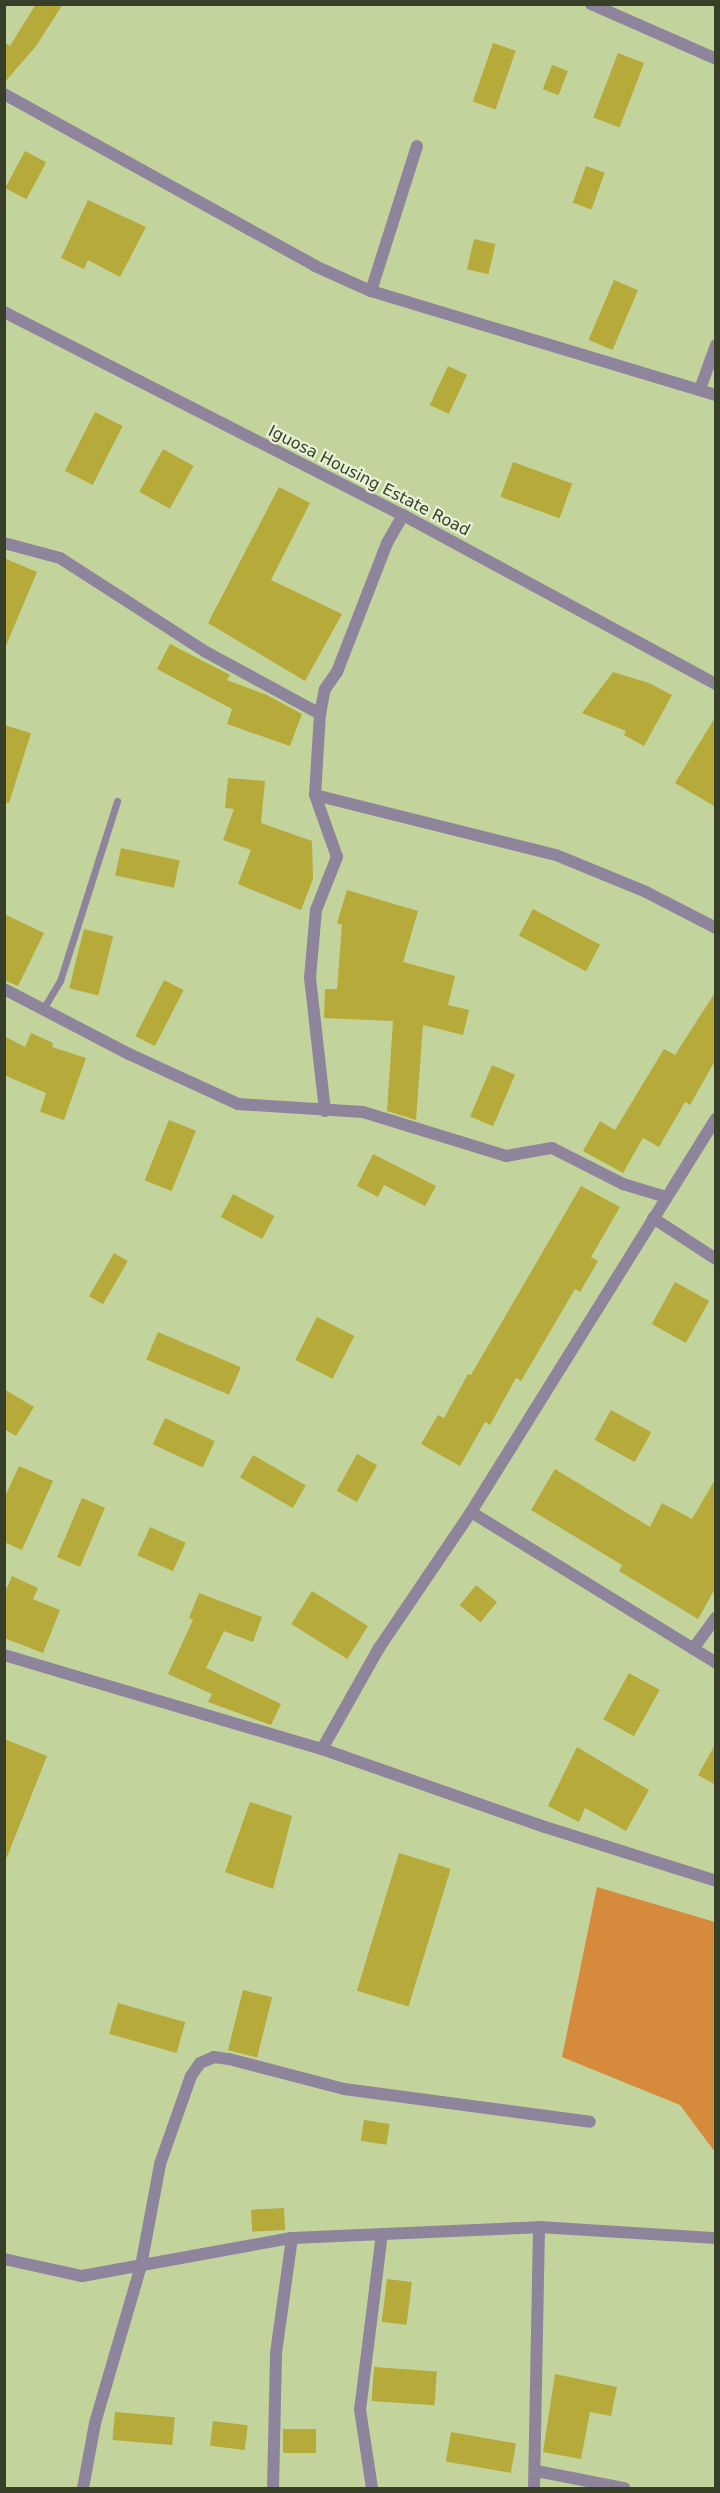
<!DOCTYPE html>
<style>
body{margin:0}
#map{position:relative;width:720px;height:2493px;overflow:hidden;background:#c2d49c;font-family:"DejaVu Sans",sans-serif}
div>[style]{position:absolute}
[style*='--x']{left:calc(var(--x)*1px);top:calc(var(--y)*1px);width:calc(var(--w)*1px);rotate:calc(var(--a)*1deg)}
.forest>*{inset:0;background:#d68a3c}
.building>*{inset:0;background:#b6aa3a;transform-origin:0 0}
.lane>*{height:7px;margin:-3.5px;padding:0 3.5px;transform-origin:3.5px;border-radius:3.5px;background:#8e859c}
.street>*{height:12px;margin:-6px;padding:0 6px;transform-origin:6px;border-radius:6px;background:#8e859c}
span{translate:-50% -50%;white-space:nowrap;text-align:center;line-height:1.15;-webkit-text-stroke:4.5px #e7f1d5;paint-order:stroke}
.street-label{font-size:16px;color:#383f28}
.frame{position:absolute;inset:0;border:6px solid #383f28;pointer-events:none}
</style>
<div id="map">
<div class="forest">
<i style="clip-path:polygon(597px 1887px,715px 1922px,715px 2152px,680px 2105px,562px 2057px)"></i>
</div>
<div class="building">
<i style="clip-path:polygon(36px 4px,63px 4px,36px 46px,4px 83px,4px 42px,10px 46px)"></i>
<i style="left:493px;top:43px;width:24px;height:62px;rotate:19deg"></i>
<i style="left:618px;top:53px;width:28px;height:69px;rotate:21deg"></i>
<i style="left:552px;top:65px;width:17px;height:26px;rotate:21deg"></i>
<i style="left:25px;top:151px;width:24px;height:42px;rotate:28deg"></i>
<i style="left:586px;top:166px;width:20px;height:39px;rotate:20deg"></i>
<i style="clip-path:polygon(88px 200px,146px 227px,120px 277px,88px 260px,84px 269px,61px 258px)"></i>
<i style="left:474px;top:239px;width:22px;height:31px;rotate:13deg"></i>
<i style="left:614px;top:280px;width:26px;height:65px;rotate:23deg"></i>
<i style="left:448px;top:366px;width:21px;height:43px;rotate:25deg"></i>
<i style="left:95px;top:412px;width:31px;height:66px;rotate:27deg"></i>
<i style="left:163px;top:449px;width:35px;height:49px;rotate:29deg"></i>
<i style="left:513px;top:462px;width:63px;height:37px;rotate:20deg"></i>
<i style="clip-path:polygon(279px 487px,310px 503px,271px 580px,342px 614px,305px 681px,208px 623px)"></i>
<i style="clip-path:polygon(4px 558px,37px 572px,5px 648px,4px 648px)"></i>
<i style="clip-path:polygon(170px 644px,230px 675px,227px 680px,267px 695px,302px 714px,290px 746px,227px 724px,232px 709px,157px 669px)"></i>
<i style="clip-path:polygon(613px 672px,649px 683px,672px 695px,644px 746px,624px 735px,626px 731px,582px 713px)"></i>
<i style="clip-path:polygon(716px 716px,716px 807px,675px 783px)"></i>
<i style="clip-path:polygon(4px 725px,31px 733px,9px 803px,4px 803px)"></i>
<i style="clip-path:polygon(228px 778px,265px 781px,261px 823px,312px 841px,313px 879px,301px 910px,238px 884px,251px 850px,223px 840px,234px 809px,225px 808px)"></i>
<i style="left:121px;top:848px;width:60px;height:28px;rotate:12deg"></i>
<i style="clip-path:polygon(347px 890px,418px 911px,403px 962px,455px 976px,448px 1005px,469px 1010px,463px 1035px,423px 1025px,416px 1120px,387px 1111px,393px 1021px,324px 1018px,325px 989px,337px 989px,342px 925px,337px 923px)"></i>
<i style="left:533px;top:909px;width:76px;height:30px;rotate:28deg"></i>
<i style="clip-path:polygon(4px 914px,44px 933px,18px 986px,4px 980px)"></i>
<i style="left:84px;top:929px;width:30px;height:61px;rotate:14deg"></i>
<i style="left:164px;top:980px;width:22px;height:63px;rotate:27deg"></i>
<i style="clip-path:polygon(716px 991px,716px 1059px,690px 1105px,685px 1102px,659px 1147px,643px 1138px,623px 1173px,583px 1151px,600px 1121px,615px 1130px,664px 1049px,675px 1055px)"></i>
<i style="clip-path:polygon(31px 1033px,53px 1043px,52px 1047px,86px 1058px,64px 1120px,40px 1112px,46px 1093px,4px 1075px,4px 1036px,25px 1047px)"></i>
<i style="left:492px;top:1065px;width:25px;height:56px;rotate:23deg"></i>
<i style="left:169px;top:1120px;width:29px;height:65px;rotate:22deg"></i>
<i style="clip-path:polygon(373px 1154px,436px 1186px,425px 1206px,384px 1185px,378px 1197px,357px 1186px)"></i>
<i style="clip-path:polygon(581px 1186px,620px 1207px,591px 1257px,598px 1261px,580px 1292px,575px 1289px,521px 1381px,516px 1378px,490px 1425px,485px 1422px,460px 1466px,421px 1444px,438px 1415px,444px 1418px,468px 1374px,471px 1375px)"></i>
<i style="left:233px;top:1194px;width:47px;height:26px;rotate:28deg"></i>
<i style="left:114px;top:1253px;width:16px;height:50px;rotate:30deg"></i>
<i style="left:675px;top:1282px;width:39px;height:48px;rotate:29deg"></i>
<i style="left:317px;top:1317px;width:42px;height:48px;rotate:27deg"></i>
<i style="left:158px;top:1332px;width:90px;height:30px;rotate:23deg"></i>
<i style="clip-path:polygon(4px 1389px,34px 1407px,16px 1436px,4px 1429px)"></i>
<i style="left:611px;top:1410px;width:46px;height:34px;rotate:29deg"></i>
<i style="left:165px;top:1418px;width:55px;height:29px;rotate:25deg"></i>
<i style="left:357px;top:1454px;width:23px;height:42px;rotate:29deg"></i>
<i style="left:253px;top:1455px;width:61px;height:26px;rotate:30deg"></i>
<i style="clip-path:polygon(19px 1466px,53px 1481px,22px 1550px,4px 1542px,4px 1499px)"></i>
<i style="clip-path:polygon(555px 1469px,650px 1527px,662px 1503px,692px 1519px,716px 1478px,716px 1587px,698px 1619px,619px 1571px,622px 1565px,531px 1510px)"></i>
<i style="left:82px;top:1498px;width:25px;height:64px;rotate:23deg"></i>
<i style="left:150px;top:1527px;width:39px;height:31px;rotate:24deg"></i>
<i style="clip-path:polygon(12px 1576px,38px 1588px,33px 1599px,60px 1610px,43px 1653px,4px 1638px,4px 1594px)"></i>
<i style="left:476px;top:1585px;width:27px;height:26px;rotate:39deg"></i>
<i style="left:312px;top:1591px;width:66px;height:39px;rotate:32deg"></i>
<i style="clip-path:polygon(199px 1593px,262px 1617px,253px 1642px,224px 1631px,206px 1668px,281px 1704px,271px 1725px,208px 1702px,212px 1694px,168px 1674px,193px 1620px,189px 1618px)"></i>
<i style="left:629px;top:1673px;width:35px;height:53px;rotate:29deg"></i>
<i style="clip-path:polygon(4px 1739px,47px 1756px,5px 1862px,4px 1862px)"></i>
<i style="clip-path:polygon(716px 1743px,716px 1785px,698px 1775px)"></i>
<i style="clip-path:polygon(577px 1747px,649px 1790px,626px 1831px,585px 1808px,579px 1822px,548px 1806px)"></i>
<i style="clip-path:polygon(250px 1802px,292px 1816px,273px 1889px,225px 1872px)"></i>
<i style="left:399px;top:1853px;width:54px;height:144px;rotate:17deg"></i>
<i style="left:243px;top:1990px;width:30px;height:62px;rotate:14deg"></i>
<i style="left:118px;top:2003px;width:70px;height:32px;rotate:16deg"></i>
<i style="left:364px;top:2120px;width:26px;height:21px;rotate:9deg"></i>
<i style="left:284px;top:2208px;width:22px;height:33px;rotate:87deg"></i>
<i style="left:387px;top:2279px;width:25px;height:43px;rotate:7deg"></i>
<i style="left:374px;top:2367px;width:63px;height:34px;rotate:4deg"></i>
<i style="clip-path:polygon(555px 2374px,617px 2387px,611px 2416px,590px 2412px,581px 2459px,543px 2452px)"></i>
<i style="left:115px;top:2412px;width:60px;height:28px;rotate:5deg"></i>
<i style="left:213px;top:2421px;width:35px;height:25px;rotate:7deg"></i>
<i style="left:316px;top:2429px;width:24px;height:33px;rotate:90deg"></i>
<i style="left:451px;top:2432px;width:66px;height:30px;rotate:10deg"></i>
</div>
<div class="lane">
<i style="--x:43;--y:1009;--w:33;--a:-59"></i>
<i style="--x:60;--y:981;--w:189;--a:-72.4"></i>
</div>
<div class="street">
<i style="--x:591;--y:4;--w:137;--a:23.7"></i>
<i style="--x:4;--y:94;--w:355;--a:28.9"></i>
<i style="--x:315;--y:266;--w:61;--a:24.1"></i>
<i style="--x:371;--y:291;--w:360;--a:16.8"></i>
<i style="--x:371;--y:291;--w:152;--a:-72.4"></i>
<i style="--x:4;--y:312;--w:448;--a:27"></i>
<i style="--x:403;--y:515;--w:356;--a:28.4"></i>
<i style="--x:700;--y:389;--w:47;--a:-70"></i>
<i style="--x:4;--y:543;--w:58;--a:15"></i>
<i style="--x:60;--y:558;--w:174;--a:32.8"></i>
<i style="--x:206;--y:652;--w:130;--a:28.5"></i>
<i style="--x:315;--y:795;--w:248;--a:14"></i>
<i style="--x:556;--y:855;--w:97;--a:22.3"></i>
<i style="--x:646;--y:892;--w:79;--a:27.2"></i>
<i style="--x:4;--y:989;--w:141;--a:27.5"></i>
<i style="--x:129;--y:1054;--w:120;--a:24.6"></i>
<i style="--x:238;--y:1104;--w:125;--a:3.7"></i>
<i style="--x:363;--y:1112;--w:150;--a:17.1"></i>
<i style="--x:506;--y:1156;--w:47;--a:-9.9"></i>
<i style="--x:552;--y:1148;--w:80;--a:26.9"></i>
<i style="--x:623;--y:1184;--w:45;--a:16.8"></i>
<i style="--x:325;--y:1111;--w:134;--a:-96.4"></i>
<i style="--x:310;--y:978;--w:68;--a:-85"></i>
<i style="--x:316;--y:910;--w:57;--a:-68.4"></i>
<i style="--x:337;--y:857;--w:66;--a:-109.5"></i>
<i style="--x:315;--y:795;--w:81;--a:-86.5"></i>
<i style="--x:320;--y:714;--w:25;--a:-79"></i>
<i style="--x:325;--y:689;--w:21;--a:-55"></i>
<i style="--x:337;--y:672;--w:138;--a:-68.8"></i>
<i style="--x:387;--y:543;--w:32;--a:-60"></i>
<i style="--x:653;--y:1218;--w:75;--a:33.1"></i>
<i style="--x:471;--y:1512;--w:288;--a:31.6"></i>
<i style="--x:693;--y:1649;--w:39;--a:-54"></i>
<i style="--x:4;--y:1655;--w:332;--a:16.5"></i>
<i style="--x:322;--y:1749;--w:236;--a:19.3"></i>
<i style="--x:545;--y:1827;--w:179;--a:17.5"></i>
<i style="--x:322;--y:1749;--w:116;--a:-60.6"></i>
<i style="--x:379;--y:1648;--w:164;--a:-55.9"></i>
<i style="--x:471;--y:1512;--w:463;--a:-58.1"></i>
<i style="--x:4;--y:2259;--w:80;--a:12.3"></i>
<i style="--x:82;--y:2276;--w:213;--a:-10.3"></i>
<i style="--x:292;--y:2238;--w:247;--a:-2.5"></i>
<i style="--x:539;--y:2227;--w:177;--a:3.6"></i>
<i style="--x:536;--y:2471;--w:90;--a:10.9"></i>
<i style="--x:83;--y:2488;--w:66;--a:-79.5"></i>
<i style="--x:95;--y:2423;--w:164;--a:-73.7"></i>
<i style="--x:141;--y:2266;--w:104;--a:-79.4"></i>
<i style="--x:160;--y:2164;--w:93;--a:-70.6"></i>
<i style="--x:191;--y:2076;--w:16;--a:-55"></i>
<i style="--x:200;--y:2063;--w:15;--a:-23"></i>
<i style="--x:214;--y:2057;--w:15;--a:8"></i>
<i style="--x:229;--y:2059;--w:119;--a:14.6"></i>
<i style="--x:344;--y:2089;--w:248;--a:7.6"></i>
<i style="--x:273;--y:2488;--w:135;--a:-88.7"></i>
<i style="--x:276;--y:2353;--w:116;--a:-82.1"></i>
<i style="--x:372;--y:2488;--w:79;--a:-98.7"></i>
<i style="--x:360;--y:2410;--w:177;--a:-82.9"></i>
<i style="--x:534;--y:2488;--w:261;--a:-88.9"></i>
</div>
<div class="street-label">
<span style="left:369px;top:481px;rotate:27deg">Iguosa Housing Estate Road</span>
</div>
<div class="frame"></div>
</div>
